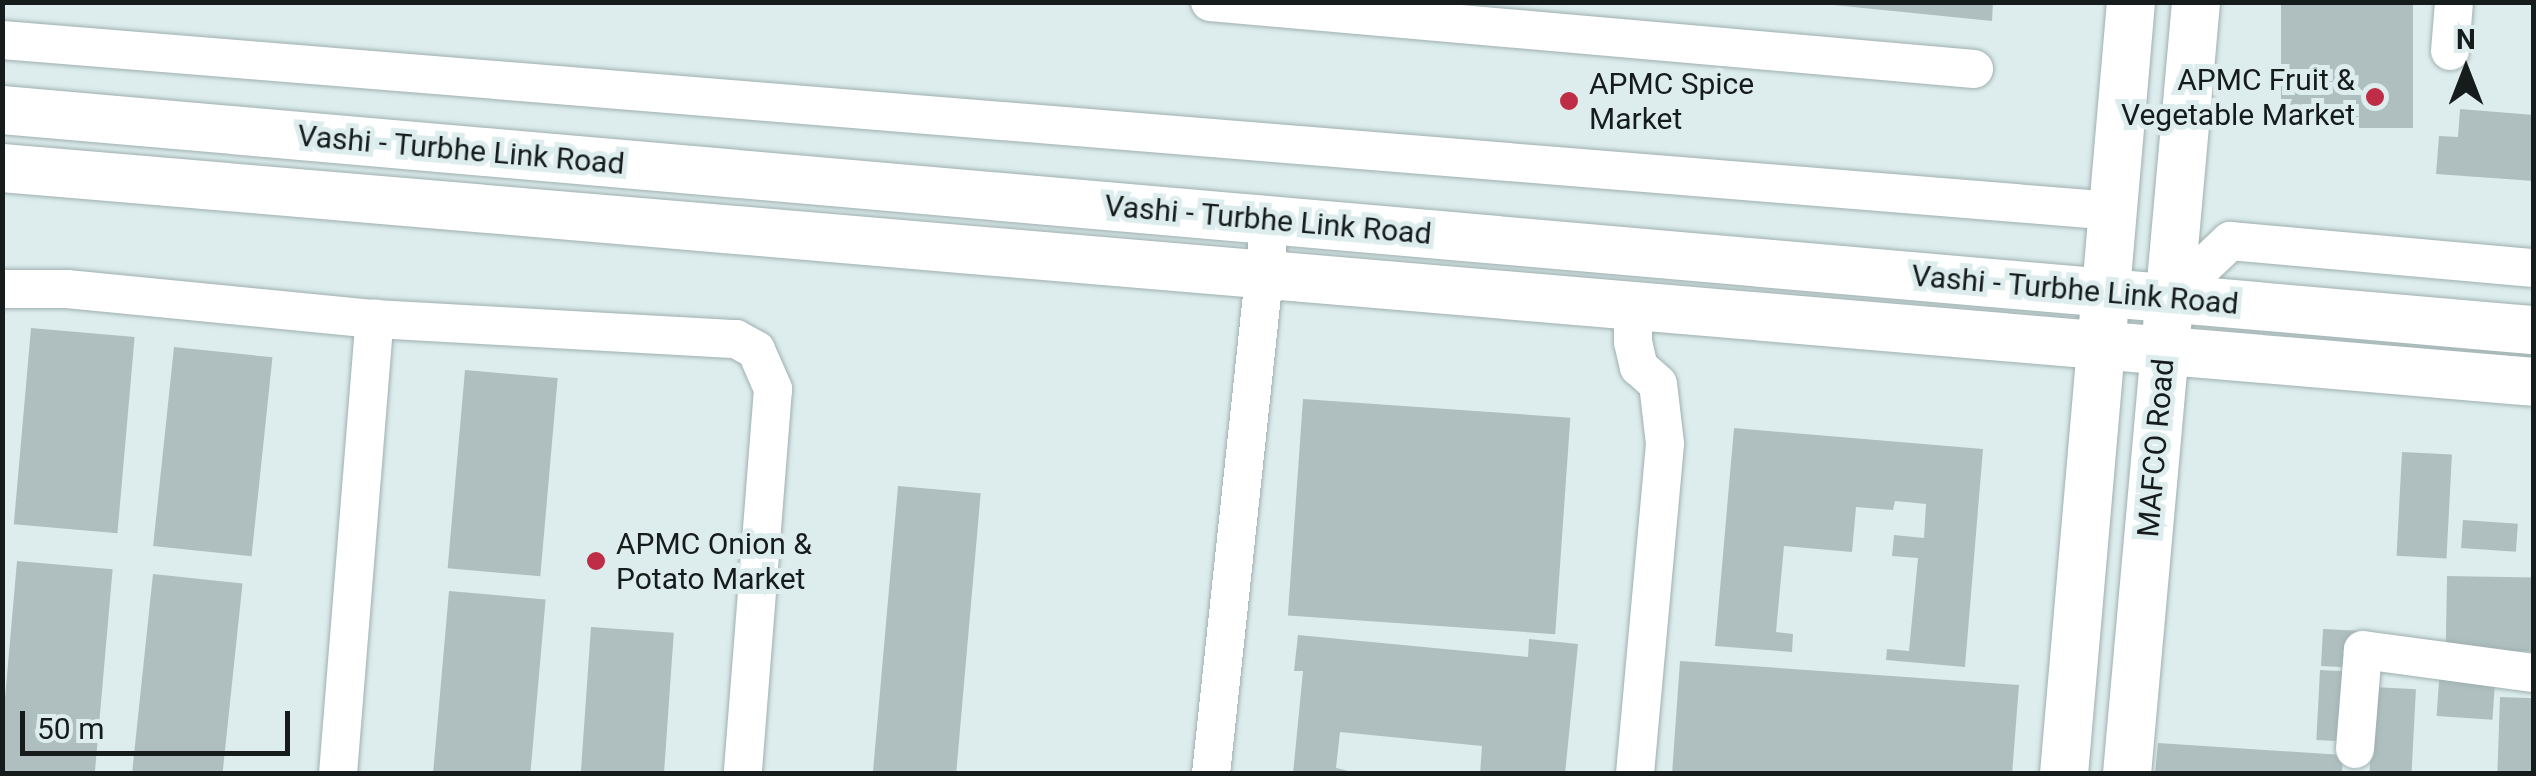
<!DOCTYPE html>
<style>
body{margin:0}
#map{position:relative;width:2536px;height:776px;overflow:hidden;background:#ddeded;font-family:Roboto,sans-serif}
div>[style]{position:absolute}
[style*='--x']{left:calc(var(--x)*1px);top:calc(var(--y)*1px);width:calc(var(--w)*1px);rotate:calc(var(--a)*1deg)}
.building>*{inset:0;background:#afbfbf;transform-origin:0 0}
.roads{filter:drop-shadow(0 0 2px #9fafaf) drop-shadow(0 0 2px #9fafaf)}
.minor>*{height:38px;margin:-19px;padding:0 19px;transform-origin:19px;border-radius:19px;background:#fff}
.major>*{height:48px;margin:-24px;padding:0 24px;transform-origin:24px;border-radius:24px;background:#fff}
.dots>*{width:28px;height:28px;translate:-50% -50%;box-sizing:border-box;border:5px solid #ddeded;border-radius:50%}
span{translate:-50% -50%;white-space:nowrap;text-align:center;line-height:1.15;-webkit-text-stroke:10px #ddeded;paint-order:stroke}
.poi-label{font-size:30px;color:#161c1c}
.right{translate:-100% -50%;text-align:right}
.left{translate:0 -50%;text-align:left}
.street-label{font-size:30px;color:#161c1c}
.frame{position:absolute;inset:0;border:5px solid #161c1c;pointer-events:none}
.north{position:absolute;left:2416px;top:20px;width:100px;height:100px;-webkit-text-stroke:8px #ddeded;paint-order:stroke;rotate:0deg;font-size:28px;font-weight:700;line-height:40px;text-align:center;color:#161c1c}
.north::after{content:'';display:block;margin:auto;width:35px;height:45px;background:#161c1c;clip-path:polygon(50% 0,100% 100%,50% 72%,0 100%)}
.scale{position:absolute;left:20px;top:711px;width:270px;height:45px;box-sizing:border-box;border:5px solid #161c1c;border-top:0;padding-left:12px;font-size:30px;line-height:35px;white-space:nowrap;color:#161c1c;-webkit-text-stroke:8px #ddeded;paint-order:stroke}
</style>
<div id="map">
<div class="building">
<i style="clip-path:polygon(1804px 2px,1993px 2px,1992px 21px)"></i>
<i style="left:2281px;top:2px;width:132px;height:126px"></i>
<i style="clip-path:polygon(2460px 109px,2534px 115px,2534px 181px,2436px 174px,2439px 136px,2458px 137px)"></i>
<i style="left:31px;top:328px;width:104px;height:197px;rotate:5deg"></i>
<i style="left:174px;top:347px;width:99px;height:200px;rotate:6deg"></i>
<i style="left:465px;top:370px;width:93px;height:199px;rotate:5deg"></i>
<i style="left:1303px;top:399px;width:268px;height:217px;rotate:4deg"></i>
<i style="clip-path:polygon(1734px 428px,1983px 449px,1965px 667px,1886px 660px,1887px 649px,1909px 651px,1918px 558px,1892px 556px,1894px 535px,1924px 538px,1926px 504px,1895px 501px,1893px 510px,1856px 507px,1852px 552px,1784px 546px,1776px 632px,1793px 634px,1792px 652px,1715px 646px)"></i>
<i style="left:2402px;top:452px;width:50px;height:104px;rotate:3deg"></i>
<i style="left:898px;top:486px;width:83px;height:289px;rotate:5deg"></i>
<i style="left:2463px;top:520px;width:55px;height:28px;rotate:4deg"></i>
<i style="left:17px;top:561px;width:96px;height:214px;rotate:5deg"></i>
<i style="left:153px;top:574px;width:90px;height:201px;rotate:6deg"></i>
<i style="left:2447px;top:576px;width:87px;height:74px;rotate:1deg"></i>
<i style="left:449px;top:591px;width:97px;height:184px;rotate:5deg"></i>
<i style="left:591px;top:627px;width:83px;height:147px;rotate:4deg"></i>
<i style="left:2323px;top:629px;width:34px;height:37px;rotate:3deg"></i>
<i style="clip-path:polygon(1298px 635px,1528px 657px,1529px 639px,1578px 644px,1565px 774px,1480px 774px,1482px 746px,1340px 732px,1336px 768px,1361px 774px,1293px 774px,1303px 671px,1294px 671px)"></i>
<i style="clip-path:polygon(1680px 661px,2019px 685px,2012px 774px,1672px 774px)"></i>
<i style="left:2440px;top:667px;width:56px;height:49px;rotate:4deg"></i>
<i style="left:2320px;top:670px;width:34px;height:70px;rotate:3deg"></i>
<i style="left:2374px;top:687px;width:42px;height:87px;rotate:3deg"></i>
<i style="left:2500px;top:697px;width:34px;height:77px;rotate:2deg"></i>
<i style="clip-path:polygon(2158px 743px,2343px 755px,2342px 774px,2155px 774px)"></i>
</div>
<div class="roads">
<div class="minor">
<i style="--x:1210;--y:2;--w:767;--a:5.01"></i>
<i style="--x:2;--y:40;--w:2118;--a:4.63"></i>
<i style="--x:2450;--y:51;--w:49;--a:-85.3"></i>
<i style="--x:2;--y:289;--w:65;--a:0"></i>
<i style="--x:67;--y:289;--w:309;--a:5.6"></i>
<i style="--x:375;--y:319;--w:362;--a:3.2"></i>
<i style="--x:736;--y:339;--w:23;--a:29"></i>
<i style="--x:756;--y:350;--w:43;--a:66.4"></i>
<i style="--x:773;--y:389;--w:386;--a:94.5"></i>
<i style="--x:2170;--y:298;--w:83;--a:-43.5"></i>
<i style="--x:2230;--y:241;--w:305;--a:5.1"></i>
<i style="--x:1633;--y:306;--w:36;--a:90"></i>
<i style="--x:1633;--y:342;--w:26;--a:77"></i>
<i style="--x:1639;--y:367;--w:25;--a:42"></i>
<i style="--x:1658;--y:384;--w:60;--a:83.3"></i>
<i style="--x:1665;--y:444;--w:331;--a:95.2"></i>
<i style="--x:2355;--y:749;--w:99;--a:-85.4"></i>
<i style="--x:2363;--y:650;--w:173;--a:7.7"></i>
<i style="--x:338;--y:774;--w:457;--a:-85.4"></i>
<i style="--x:1211;--y:774;--w:557;--a:-83.92"></i>
</div>
<div class="major">
<i style="--x:2;--y:110;--w:2542;--a:4.97"></i>
<i style="--x:2;--y:168;--w:2541;--a:4.83"></i>
<i style="--x:2064;--y:774;--w:775;--a:-85.04"></i>
<i style="--x:2127;--y:774;--w:775;--a:-84.89"></i>
</div>
</div>
<div class="dots">
<i style="left:2375px;top:97px;background:#be2d45"></i>
<i style="left:1569px;top:101px;background:#be2d45"></i>
<i style="left:596px;top:561px;background:#be2d45"></i>
</div>
<div class="poi-label">
<span class="right" style="left:2355px;top:97px">APMC Fruit &amp;<br>Vegetable Market</span>
<span class="left" style="left:1589px;top:101px">APMC Spice<br>Market</span>
<span class="left" style="left:616px;top:561px">APMC Onion &amp;<br>Potato Market</span>
</div>
<div class="street-label">
<span style="left:461px;top:150px;rotate:5deg">Vashi - Turbhe Link Road</span>
<span style="left:1268px;top:220px;rotate:5deg">Vashi - Turbhe Link Road</span>
<span style="left:2075px;top:290px;rotate:5deg">Vashi - Turbhe Link Road</span>
<span style="left:2156px;top:448px;rotate:-85deg">MAFCO Road</span>
</div>
<div class="frame"></div>
<div class="north">N</div>
<div class="scale">50 m</div>
</div>
